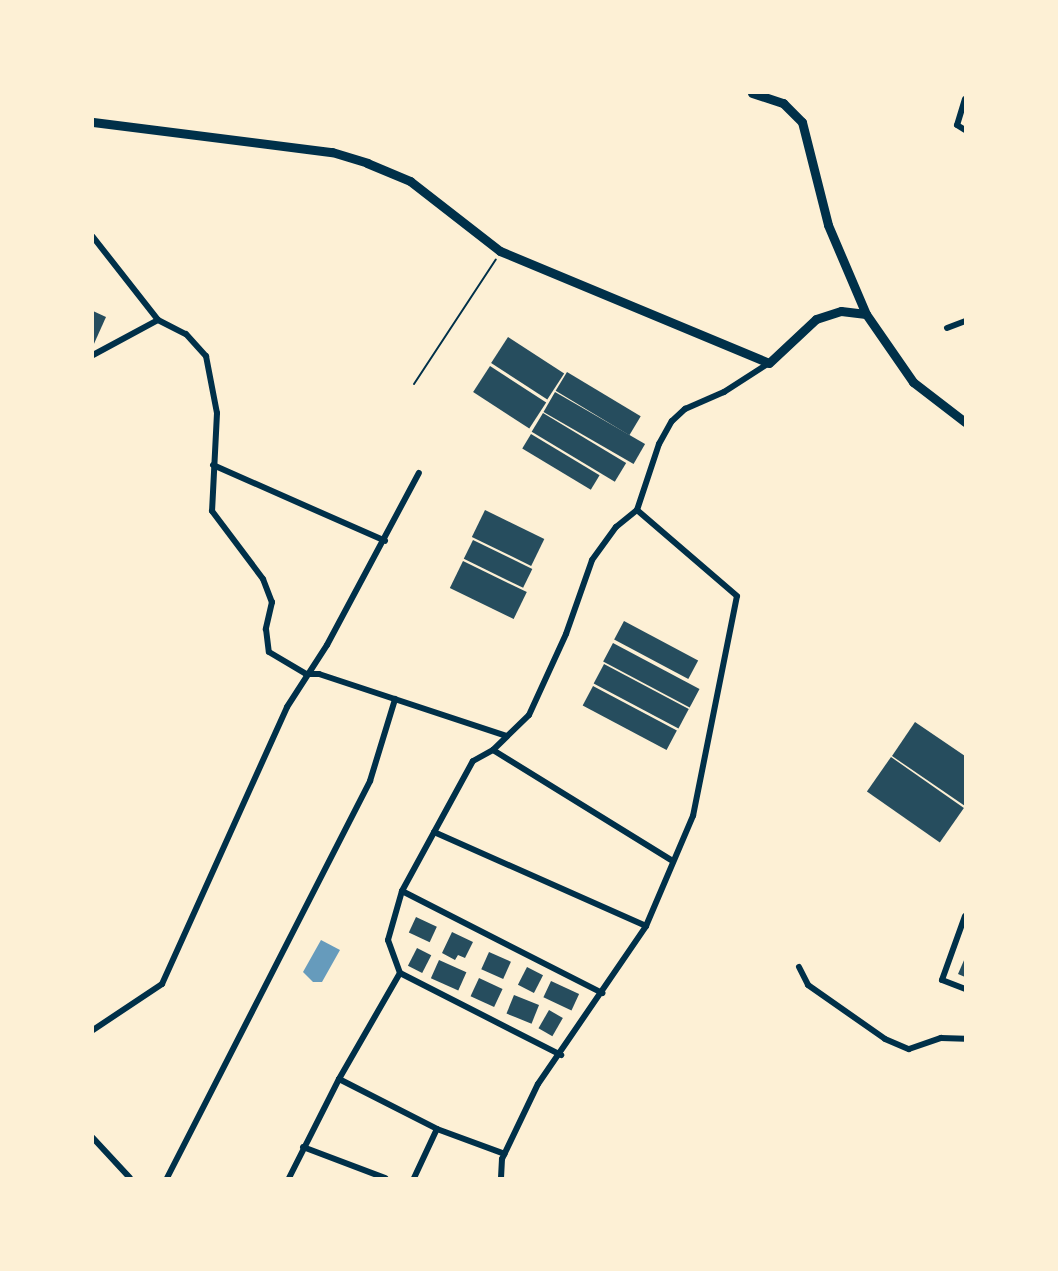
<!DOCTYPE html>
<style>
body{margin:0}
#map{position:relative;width:1058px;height:1271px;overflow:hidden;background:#fdf0d5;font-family:"Nunito Sans",sans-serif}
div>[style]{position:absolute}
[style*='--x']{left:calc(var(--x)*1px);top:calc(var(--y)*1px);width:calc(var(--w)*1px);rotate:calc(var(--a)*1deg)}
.water>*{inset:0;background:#669bbc}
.building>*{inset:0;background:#264d5e;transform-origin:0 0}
.path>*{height:2px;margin:-1px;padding:0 1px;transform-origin:1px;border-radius:1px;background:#003049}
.minor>*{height:6px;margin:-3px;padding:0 3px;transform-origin:3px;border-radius:3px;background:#003049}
.tertiary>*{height:9px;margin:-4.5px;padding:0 4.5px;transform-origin:4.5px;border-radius:4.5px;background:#003049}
span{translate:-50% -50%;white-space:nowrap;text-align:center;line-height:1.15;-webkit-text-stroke:6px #fdf0d5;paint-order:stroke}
.frame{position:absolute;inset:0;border:94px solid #fdf0d5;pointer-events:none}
</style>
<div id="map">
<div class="water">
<i style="clip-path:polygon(321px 940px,340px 950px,322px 982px,313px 982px,303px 972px)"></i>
</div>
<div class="building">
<i style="clip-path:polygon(93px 311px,106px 317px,93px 346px)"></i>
<i style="left:508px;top:337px;width:67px;height:31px;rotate:33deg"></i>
<i style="left:490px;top:366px;width:67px;height:31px;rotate:33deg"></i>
<i style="left:567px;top:372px;width:86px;height:22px;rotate:31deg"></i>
<i style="left:555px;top:392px;width:104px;height:23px;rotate:30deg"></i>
<i style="left:543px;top:413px;width:97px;height:22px;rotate:31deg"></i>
<i style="left:531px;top:434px;width:80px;height:17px;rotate:31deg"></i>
<i style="left:485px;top:510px;width:66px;height:30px;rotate:26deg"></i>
<i style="left:473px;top:540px;width:66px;height:21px;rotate:26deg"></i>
<i style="left:463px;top:561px;width:71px;height:30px;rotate:26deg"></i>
<i style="left:624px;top:621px;width:84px;height:21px;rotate:28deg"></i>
<i style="left:613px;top:643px;width:98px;height:21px;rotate:28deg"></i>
<i style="left:604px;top:664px;width:96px;height:22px;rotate:28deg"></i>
<i style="left:593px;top:686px;width:95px;height:22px;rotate:28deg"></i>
<i style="clip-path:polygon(915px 722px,965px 756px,965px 806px,892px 756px)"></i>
<i style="left:891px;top:757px;width:89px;height:42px;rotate:35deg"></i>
<i style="left:416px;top:917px;width:23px;height:17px;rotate:25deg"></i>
<i style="clip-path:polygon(452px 932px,473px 942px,465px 958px,458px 955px,455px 960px,442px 953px)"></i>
<i style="left:417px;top:948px;width:16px;height:20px;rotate:27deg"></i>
<i style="left:489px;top:952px;width:24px;height:19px;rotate:24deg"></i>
<i style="clip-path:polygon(965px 958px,965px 977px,958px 974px)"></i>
<i style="left:439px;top:960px;width:30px;height:20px;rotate:24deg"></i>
<i style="left:527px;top:967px;width:18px;height:20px;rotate:27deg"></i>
<i style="left:479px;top:978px;width:26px;height:20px;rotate:25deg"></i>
<i style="left:551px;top:981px;width:31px;height:18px;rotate:25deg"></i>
<i style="left:514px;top:995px;width:27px;height:20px;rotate:22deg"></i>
<i style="left:549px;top:1010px;width:16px;height:21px;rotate:30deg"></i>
</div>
<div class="path">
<i style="--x:414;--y:384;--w:149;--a:-56.7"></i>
</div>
<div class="minor">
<i style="--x:965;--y:99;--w:27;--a:107"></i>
<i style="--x:957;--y:125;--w:9;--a:32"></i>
<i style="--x:93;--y:237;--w:105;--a:51.9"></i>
<i style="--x:158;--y:320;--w:31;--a:27"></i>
<i style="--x:186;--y:334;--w:30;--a:48"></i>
<i style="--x:206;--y:356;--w:58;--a:79.1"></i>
<i style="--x:217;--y:413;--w:98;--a:92.9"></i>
<i style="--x:212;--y:511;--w:85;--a:53.1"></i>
<i style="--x:263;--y:579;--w:25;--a:69"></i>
<i style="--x:272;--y:602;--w:28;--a:103"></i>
<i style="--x:266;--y:629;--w:23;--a:83"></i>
<i style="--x:269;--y:652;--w:43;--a:30.7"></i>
<i style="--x:306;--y:674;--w:13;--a:0"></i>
<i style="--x:319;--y:674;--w:198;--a:18.3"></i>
<i style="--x:947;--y:328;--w:19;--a:-21"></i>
<i style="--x:93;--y:355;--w:74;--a:-28.3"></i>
<i style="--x:213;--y:465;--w:188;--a:23.8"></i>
<i style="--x:637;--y:510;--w:70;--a:-71.6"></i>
<i style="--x:659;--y:444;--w:26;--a:-61"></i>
<i style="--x:672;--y:421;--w:18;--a:-43"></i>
<i style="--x:685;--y:409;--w:43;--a:-23.6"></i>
<i style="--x:724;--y:392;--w:54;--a:-32.8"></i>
<i style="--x:493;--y:750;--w:211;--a:31.7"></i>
<i style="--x:434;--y:832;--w:232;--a:23.9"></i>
<i style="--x:402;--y:891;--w:225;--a:27"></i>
<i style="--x:965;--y:916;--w:68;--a:109.8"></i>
<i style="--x:942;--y:980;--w:25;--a:21"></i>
<i style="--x:799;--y:967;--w:20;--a:63"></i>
<i style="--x:808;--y:985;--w:94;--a:35"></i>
<i style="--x:885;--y:1039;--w:26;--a:23"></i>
<i style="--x:909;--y:1049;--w:34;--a:-19"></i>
<i style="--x:941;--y:1038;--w:24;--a:2"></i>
<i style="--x:400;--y:973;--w:35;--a:-110"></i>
<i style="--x:388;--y:940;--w:51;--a:-74.1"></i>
<i style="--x:402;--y:891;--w:148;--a:-61.4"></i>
<i style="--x:473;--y:761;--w:23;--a:-29"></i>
<i style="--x:493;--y:750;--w:50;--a:-44.2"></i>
<i style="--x:529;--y:715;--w:89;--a:-65.4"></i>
<i style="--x:566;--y:634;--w:78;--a:-70.6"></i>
<i style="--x:592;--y:560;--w:41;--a:-54"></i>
<i style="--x:616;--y:527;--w:27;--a:-39"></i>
<i style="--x:400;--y:973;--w:181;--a:27"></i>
<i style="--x:93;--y:1030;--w:83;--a:-33.7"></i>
<i style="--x:162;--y:984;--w:304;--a:-65.7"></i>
<i style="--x:287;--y:707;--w:74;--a:-57.2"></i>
<i style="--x:327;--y:645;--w:195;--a:-61.9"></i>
<i style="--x:339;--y:1079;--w:110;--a:27"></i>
<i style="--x:437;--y:1129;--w:72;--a:20.2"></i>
<i style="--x:93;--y:1138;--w:54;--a:47.2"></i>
<i style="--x:303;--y:1147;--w:88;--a:20.7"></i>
<i style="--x:167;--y:1178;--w:446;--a:-62.9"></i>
<i style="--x:370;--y:781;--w:86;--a:-73"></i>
<i style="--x:289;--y:1178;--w:111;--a:-63.2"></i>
<i style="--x:339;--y:1079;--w:122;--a:-60.1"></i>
<i style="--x:414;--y:1178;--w:54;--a:-64.9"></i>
<i style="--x:501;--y:1178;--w:19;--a:-87"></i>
<i style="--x:502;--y:1159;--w:83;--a:-64.4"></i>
<i style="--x:538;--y:1084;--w:191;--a:-55.6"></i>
<i style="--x:646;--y:926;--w:120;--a:-66.9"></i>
<i style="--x:693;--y:816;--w:224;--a:-78.7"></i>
<i style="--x:737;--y:596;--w:132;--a:-139.3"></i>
</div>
<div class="tertiary">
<i style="--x:752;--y:93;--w:33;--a:18"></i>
<i style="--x:783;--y:103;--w:27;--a:45"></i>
<i style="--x:802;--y:122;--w:106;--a:75.8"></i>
<i style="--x:828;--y:225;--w:97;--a:66.9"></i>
<i style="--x:866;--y:314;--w:83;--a:55.3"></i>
<i style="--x:913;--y:382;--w:66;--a:37.6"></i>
<i style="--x:93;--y:122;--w:241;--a:7.2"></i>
<i style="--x:332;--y:152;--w:37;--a:17"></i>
<i style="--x:367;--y:163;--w:47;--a:22.7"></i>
<i style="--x:410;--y:181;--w:114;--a:37.9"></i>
<i style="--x:500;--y:251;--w:291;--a:22.6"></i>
<i style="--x:769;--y:363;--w:64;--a:-43.1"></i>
<i style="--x:816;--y:319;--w:26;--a:-18"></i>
<i style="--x:841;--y:311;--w:25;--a:7"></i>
</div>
<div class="frame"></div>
</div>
